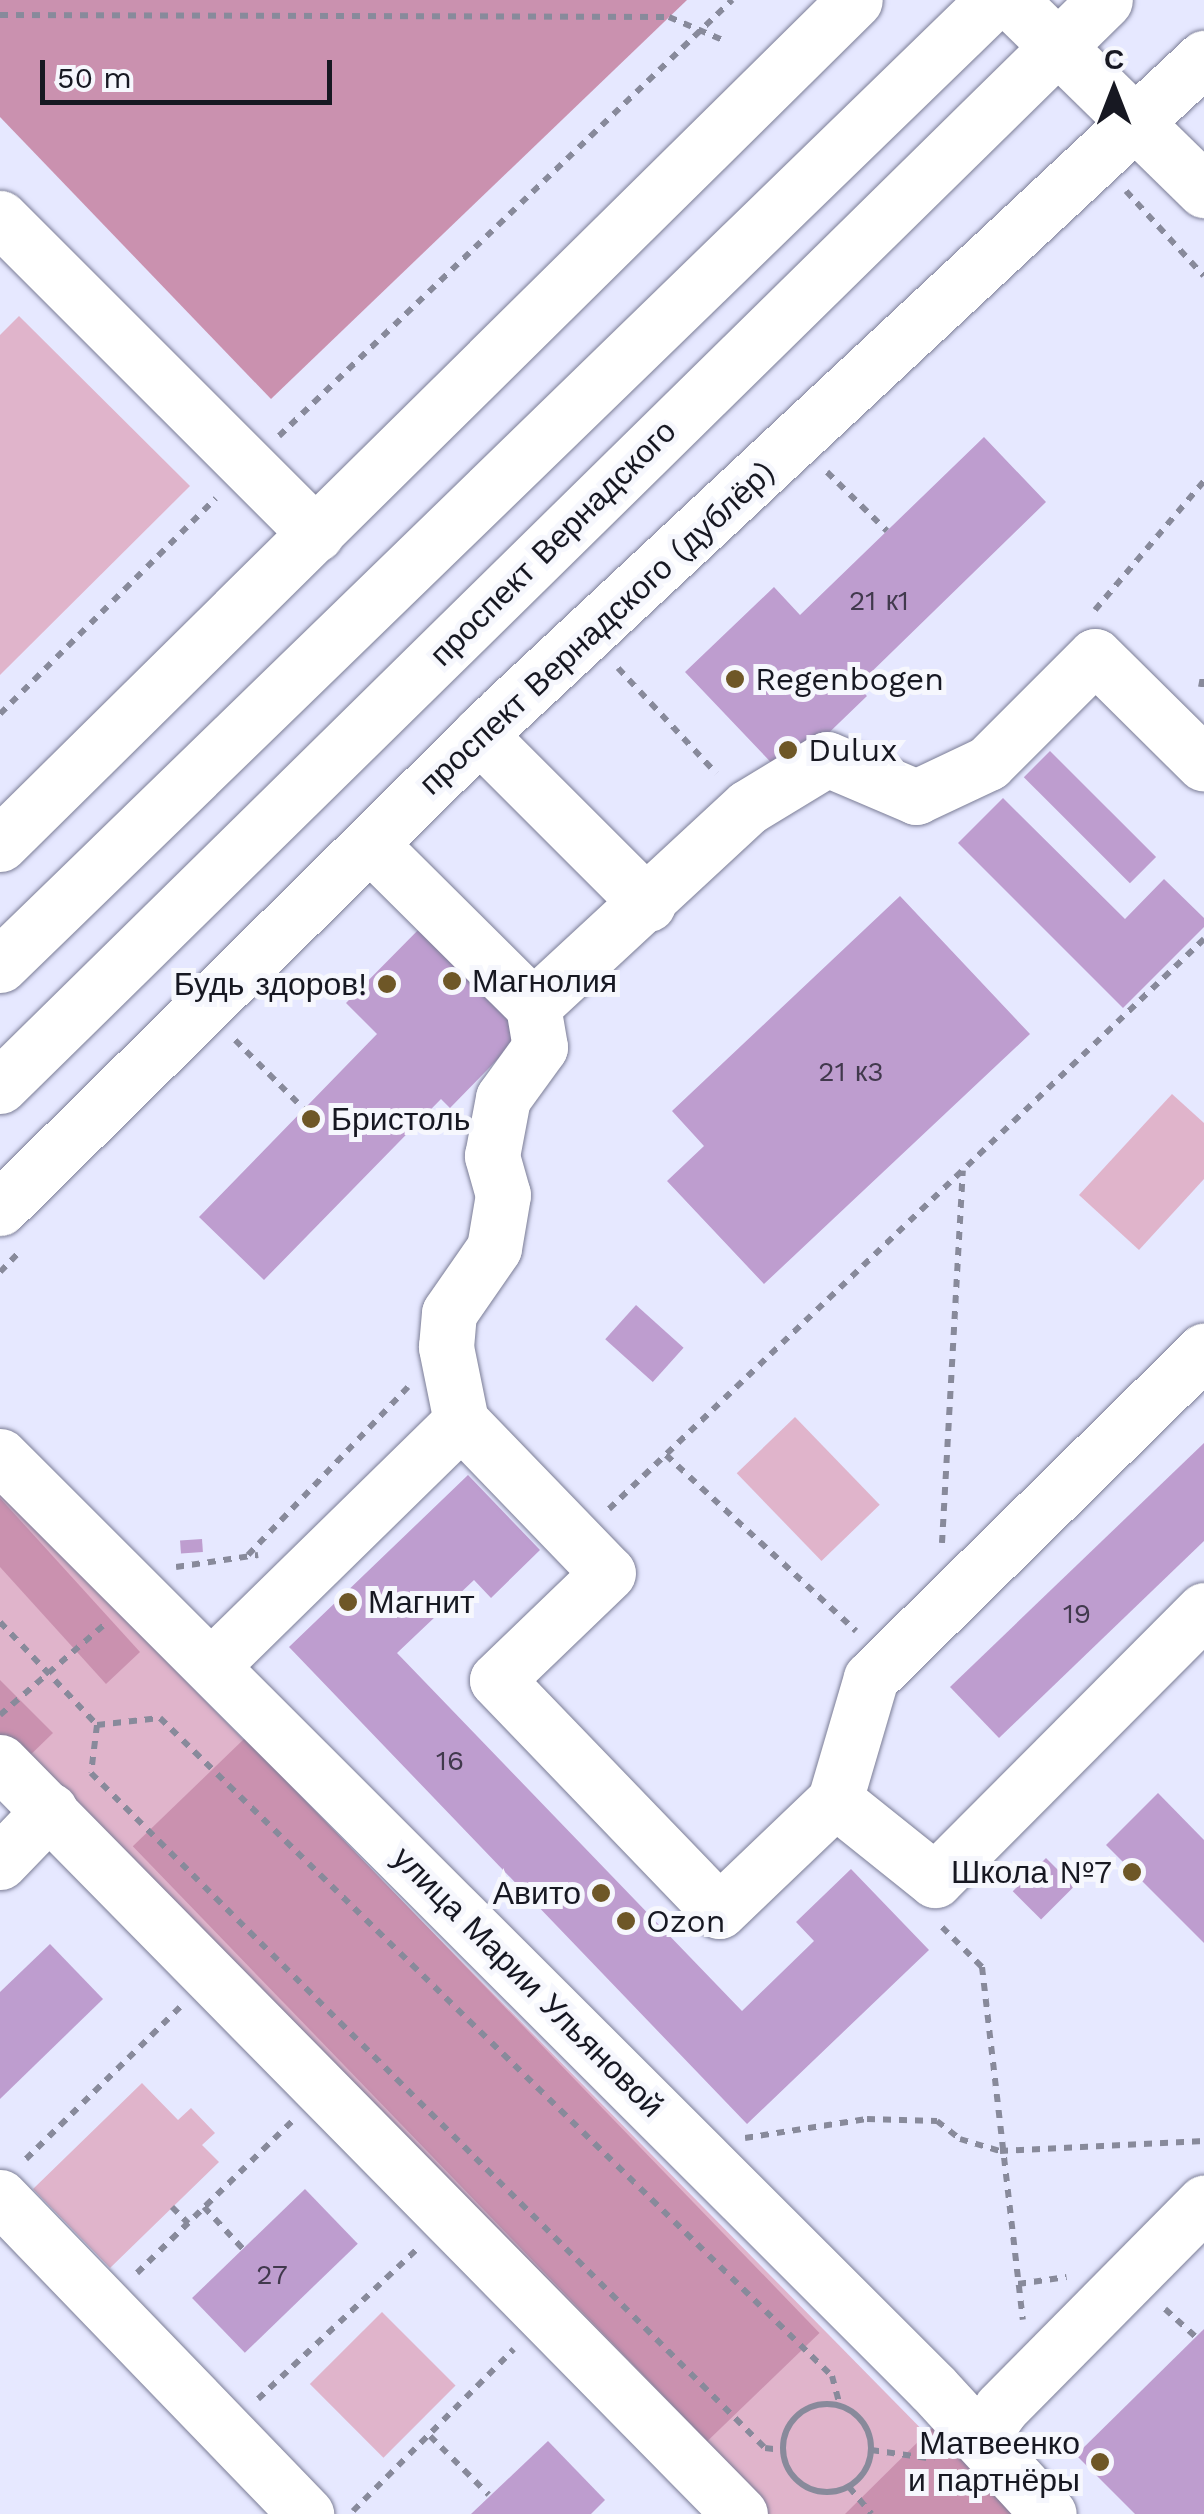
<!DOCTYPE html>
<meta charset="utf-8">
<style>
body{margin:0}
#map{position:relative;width:1204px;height:2514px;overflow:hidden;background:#e6e8ff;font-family:"Work Sans",sans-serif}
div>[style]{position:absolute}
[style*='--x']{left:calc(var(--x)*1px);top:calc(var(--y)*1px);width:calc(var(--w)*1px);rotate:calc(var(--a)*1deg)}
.green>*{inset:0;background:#e0b4cb;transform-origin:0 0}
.forest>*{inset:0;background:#ca91af;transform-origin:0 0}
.building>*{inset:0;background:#be9dcf;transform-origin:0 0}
.path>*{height:6px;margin-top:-3px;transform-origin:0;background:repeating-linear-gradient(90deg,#888a9b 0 8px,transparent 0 16px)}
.path>.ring{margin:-3px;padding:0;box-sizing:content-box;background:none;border:6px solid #888a9b;border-radius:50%}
.roads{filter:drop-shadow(0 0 2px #7b7d96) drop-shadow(0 0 2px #7b7d96)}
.minor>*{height:55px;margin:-27.5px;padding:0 27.5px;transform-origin:27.5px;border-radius:27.5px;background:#fff}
.major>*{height:55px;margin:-27.5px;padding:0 27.5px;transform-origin:27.5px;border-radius:27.5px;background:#fff}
.dots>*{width:28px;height:28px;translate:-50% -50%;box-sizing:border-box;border:5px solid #f6f7fd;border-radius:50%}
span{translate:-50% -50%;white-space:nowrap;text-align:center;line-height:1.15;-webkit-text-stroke:10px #f6f7fd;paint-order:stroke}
.number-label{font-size:28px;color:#41394d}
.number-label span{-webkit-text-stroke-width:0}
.street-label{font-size:32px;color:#171822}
.poi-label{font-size:32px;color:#171822}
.left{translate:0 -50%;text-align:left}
.right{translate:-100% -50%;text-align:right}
.north{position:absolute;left:1064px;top:40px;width:100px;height:100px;-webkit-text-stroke:8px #f6f7fd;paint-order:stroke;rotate:0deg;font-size:28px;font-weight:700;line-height:40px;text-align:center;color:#171822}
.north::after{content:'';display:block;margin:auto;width:35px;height:45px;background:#171822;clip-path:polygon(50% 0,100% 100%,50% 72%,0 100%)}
.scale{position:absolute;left:40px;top:60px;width:292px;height:45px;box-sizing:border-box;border:5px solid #171822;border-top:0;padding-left:12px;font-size:30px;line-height:35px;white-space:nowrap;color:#171822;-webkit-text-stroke:8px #f6f7fd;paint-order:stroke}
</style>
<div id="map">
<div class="green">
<i style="clip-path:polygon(19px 316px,190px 486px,0 675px,0 335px)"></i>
<i style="clip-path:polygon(1172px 1094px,1204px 1123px,1204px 1179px,1139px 1250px,1079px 1195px)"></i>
<i style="left:795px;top:1417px;width:122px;height:81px;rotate:46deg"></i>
<i style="clip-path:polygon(0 1492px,1005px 2514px,763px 2514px,0 1738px)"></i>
<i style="clip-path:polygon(142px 2083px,178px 2120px,191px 2108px,215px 2133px,202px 2145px,219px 2162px,110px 2268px,33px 2189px)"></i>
<i style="left:382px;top:2312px;width:104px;height:102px;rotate:45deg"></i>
</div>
<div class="forest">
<i style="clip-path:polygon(0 0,687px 0,271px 399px,0 117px)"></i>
<i style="clip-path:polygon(0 1498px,140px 1652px,106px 1684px,0 1567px)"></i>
<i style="clip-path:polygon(0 1680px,53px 1733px,22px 1763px,0 1740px)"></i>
<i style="left:245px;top:1738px;width:827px;height:156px;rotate:46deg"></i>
<i style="clip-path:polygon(935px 2425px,1024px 2514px,845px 2514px)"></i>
</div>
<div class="building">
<i style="clip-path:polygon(984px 437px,1046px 502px,857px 686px,867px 696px,784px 776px,685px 672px,774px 587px,800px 615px)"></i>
<i style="left:1050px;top:751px;width:150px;height:37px;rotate:45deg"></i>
<i style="clip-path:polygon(1003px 798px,1125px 919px,1164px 879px,1204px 918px,1204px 927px,1123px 1008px,958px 843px)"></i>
<i style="clip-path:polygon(900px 896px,1030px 1034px,764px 1284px,667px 1181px,704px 1146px,672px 1111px)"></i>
<i style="clip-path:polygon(425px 923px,530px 1026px,450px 1108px,441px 1099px,264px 1280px,199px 1217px,377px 1034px,346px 1003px)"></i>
<i style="left:636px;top:1305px;width:64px;height:46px;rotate:42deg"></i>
<i style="clip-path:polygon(1204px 1443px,1204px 1541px,999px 1738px,950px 1687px)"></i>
<i style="clip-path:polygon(468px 1475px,540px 1550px,491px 1598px,474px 1580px,397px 1653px,742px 2011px,814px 1941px,796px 1922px,851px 1869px,929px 1950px,747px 2124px,289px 1647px)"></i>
<i style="left:202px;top:1539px;width:13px;height:22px;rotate:86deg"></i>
<i style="clip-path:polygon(1158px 1793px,1204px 1840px,1204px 1943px,1106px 1845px)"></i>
<i style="left:1046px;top:1858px;width:40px;height:47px;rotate:45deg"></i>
<i style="clip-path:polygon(50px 1944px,103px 1999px,0 2099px,0 1992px)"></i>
<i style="left:305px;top:2189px;width:76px;height:157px;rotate:46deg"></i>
<i style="clip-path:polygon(1204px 2329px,1204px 2514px,1135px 2514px,1076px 2455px)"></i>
<i style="clip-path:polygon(548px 2441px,605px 2500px,591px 2514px,471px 2514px)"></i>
</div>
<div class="path">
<i style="--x:0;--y:15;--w:669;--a:0.17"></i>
<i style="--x:669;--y:17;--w:59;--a:23.1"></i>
<i style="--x:1126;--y:191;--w:115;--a:47.5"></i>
<i style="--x:279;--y:436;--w:629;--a:-43.9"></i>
<i style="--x:827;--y:472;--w:84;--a:44.5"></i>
<i style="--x:1095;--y:610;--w:169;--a:-49.8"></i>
<i style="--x:618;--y:668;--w:144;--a:47"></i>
<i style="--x:1201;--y:687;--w:15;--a:-79"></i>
<i style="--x:0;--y:714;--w:305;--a:-45"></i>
<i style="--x:235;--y:1040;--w:98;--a:45"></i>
<i style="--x:0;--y:1272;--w:29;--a:-46"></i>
<i style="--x:666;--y:1455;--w:259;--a:42.8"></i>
<i style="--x:609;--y:1509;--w:824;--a:-43.77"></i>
<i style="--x:942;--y:1543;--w:373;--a:-86.8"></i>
<i style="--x:248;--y:1555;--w:232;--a:-46.4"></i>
<i style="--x:176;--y:1567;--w:83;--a:-8.3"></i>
<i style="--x:0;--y:1622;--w:141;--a:46.7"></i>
<i style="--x:97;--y:1725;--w:63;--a:-6.3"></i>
<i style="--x:160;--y:1718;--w:941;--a:44.4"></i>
<i style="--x:832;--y:2376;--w:31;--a:75"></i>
<i style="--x:0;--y:1715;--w:139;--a:-40.9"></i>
<i style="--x:97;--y:1725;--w:48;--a:97.1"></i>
<i style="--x:91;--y:1773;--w:954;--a:45.04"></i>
<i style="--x:765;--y:2448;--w:17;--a:7"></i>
<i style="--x:942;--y:1927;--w:57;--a:45"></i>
<i style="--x:982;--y:1967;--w:355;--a:83.4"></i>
<i style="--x:745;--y:2138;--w:123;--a:-8.9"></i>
<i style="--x:867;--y:2119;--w:70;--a:1.6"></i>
<i style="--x:937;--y:2121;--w:29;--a:38"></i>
<i style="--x:960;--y:2139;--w:42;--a:16.7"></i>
<i style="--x:1000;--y:2151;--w:204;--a:-2.8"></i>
<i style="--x:26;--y:2159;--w:218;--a:-44.6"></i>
<i style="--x:172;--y:2207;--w:23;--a:45"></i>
<i style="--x:204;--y:2207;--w:59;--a:47.1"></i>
<i style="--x:137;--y:2273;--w:219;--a:-44.4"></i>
<i style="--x:1018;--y:2284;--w:49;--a:-8.3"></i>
<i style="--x:1165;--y:2309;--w:42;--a:42.1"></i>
<i style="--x:258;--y:2399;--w:217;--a:-43.3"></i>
<i class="ring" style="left:783px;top:2404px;width:82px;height:82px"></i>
<i style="--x:430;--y:2436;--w:83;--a:45"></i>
<i style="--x:871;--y:2450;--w:64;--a:8.1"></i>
<i style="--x:849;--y:2487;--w:35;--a:50"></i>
<i style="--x:353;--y:2511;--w:228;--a:-45.2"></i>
</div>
<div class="roads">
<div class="minor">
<i style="--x:1010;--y:0;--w:272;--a:44.4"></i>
<i style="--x:0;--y:218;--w:447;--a:45"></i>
<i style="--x:479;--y:735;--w:239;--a:45"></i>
<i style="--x:0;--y:844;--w:1201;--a:-44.63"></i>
<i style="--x:371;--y:845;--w:228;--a:44.8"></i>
<i style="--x:533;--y:1006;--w:293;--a:-42.8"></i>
<i style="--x:748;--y:807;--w:92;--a:-31.3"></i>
<i style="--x:827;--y:759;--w:97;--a:23.1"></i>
<i style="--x:916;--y:797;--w:80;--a:-25.3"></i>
<i style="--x:988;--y:763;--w:151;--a:-45"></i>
<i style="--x:1095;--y:656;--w:153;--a:44.7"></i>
<i style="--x:0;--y:1208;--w:709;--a:-44.6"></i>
<i style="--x:505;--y:710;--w:956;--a:-43.01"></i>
<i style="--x:461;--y:1421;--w:211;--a:46"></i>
<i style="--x:608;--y:1573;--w:154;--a:136.1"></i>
<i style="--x:497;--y:1680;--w:320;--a:46.1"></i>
<i style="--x:719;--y:1911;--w:161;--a:-43.7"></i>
<i style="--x:835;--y:1800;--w:128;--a:38.7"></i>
<i style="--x:935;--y:1880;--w:381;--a:-45.1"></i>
<i style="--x:0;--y:1456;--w:1319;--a:44.97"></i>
<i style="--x:933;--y:2388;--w:171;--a:47.4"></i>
<i style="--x:212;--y:1665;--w:349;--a:-44.4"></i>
<i style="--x:461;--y:1421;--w:76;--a:-101.5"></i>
<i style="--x:446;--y:1347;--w:34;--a:-85"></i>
<i style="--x:449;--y:1313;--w:79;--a:-55.3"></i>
<i style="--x:494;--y:1248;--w:54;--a:-80.4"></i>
<i style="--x:503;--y:1195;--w:41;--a:-105.8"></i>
<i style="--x:492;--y:1156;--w:59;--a:-79.3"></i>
<i style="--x:503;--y:1098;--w:63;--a:-54"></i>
<i style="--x:540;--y:1047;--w:42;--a:-99.7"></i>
<i style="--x:0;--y:1762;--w:1055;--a:45.46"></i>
<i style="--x:835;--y:1800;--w:127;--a:-73.6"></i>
<i style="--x:871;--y:1678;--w:467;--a:-44.5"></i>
<i style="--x:0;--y:1862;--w:72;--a:-46.1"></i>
<i style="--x:0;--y:2197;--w:441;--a:46"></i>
<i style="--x:981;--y:2437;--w:35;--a:-55"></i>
<i style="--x:1001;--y:2408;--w:289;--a:-45.3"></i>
</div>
<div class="major">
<i style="--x:0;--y:965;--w:1385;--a:-44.15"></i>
<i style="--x:0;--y:1086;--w:1549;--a:-44.5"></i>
</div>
</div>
<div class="dots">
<i style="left:735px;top:679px;background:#6e5727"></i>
<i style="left:788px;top:750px;background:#6e5727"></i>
<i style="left:452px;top:981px;background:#6e5727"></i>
<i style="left:387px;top:984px;background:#6e5727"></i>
<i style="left:311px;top:1119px;background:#6e5727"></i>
<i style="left:348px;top:1602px;background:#6e5727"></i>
<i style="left:1132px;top:1872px;background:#6e5727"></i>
<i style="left:601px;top:1893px;background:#6e5727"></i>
<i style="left:626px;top:1921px;background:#6e5727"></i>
<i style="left:1100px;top:2462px;background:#6e5727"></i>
</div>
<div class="number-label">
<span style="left:879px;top:601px">21 к1</span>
<span style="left:851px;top:1072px">21 к3</span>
<span style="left:1077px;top:1614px">19</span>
<span style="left:450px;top:1761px">16</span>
<span style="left:272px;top:2275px">27</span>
</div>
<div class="street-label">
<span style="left:553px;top:543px;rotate:-45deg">проспект Вернадского</span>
<span style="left:597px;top:628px;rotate:-43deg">проспект Вернадского (дублёр)</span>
<span style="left:528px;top:1982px;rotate:45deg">улица Марии Ульяновой</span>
</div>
<div class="poi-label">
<span class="left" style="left:755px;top:679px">Regenbogen</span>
<span class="left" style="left:808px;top:750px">Dulux</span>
<span class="left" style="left:472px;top:981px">Магнолия</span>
<span class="right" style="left:367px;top:984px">Будь здоров!</span>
<span class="left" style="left:331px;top:1119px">Бристоль</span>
<span class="left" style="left:368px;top:1602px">Магнит</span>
<span class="right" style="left:1112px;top:1872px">Школа №7</span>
<span class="right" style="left:581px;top:1893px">Авито</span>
<span class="left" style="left:646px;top:1921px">Ozon</span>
<span class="right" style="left:1080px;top:2462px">Матвеенко<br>и партнёры</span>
</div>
<div class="north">С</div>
<div class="scale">50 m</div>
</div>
